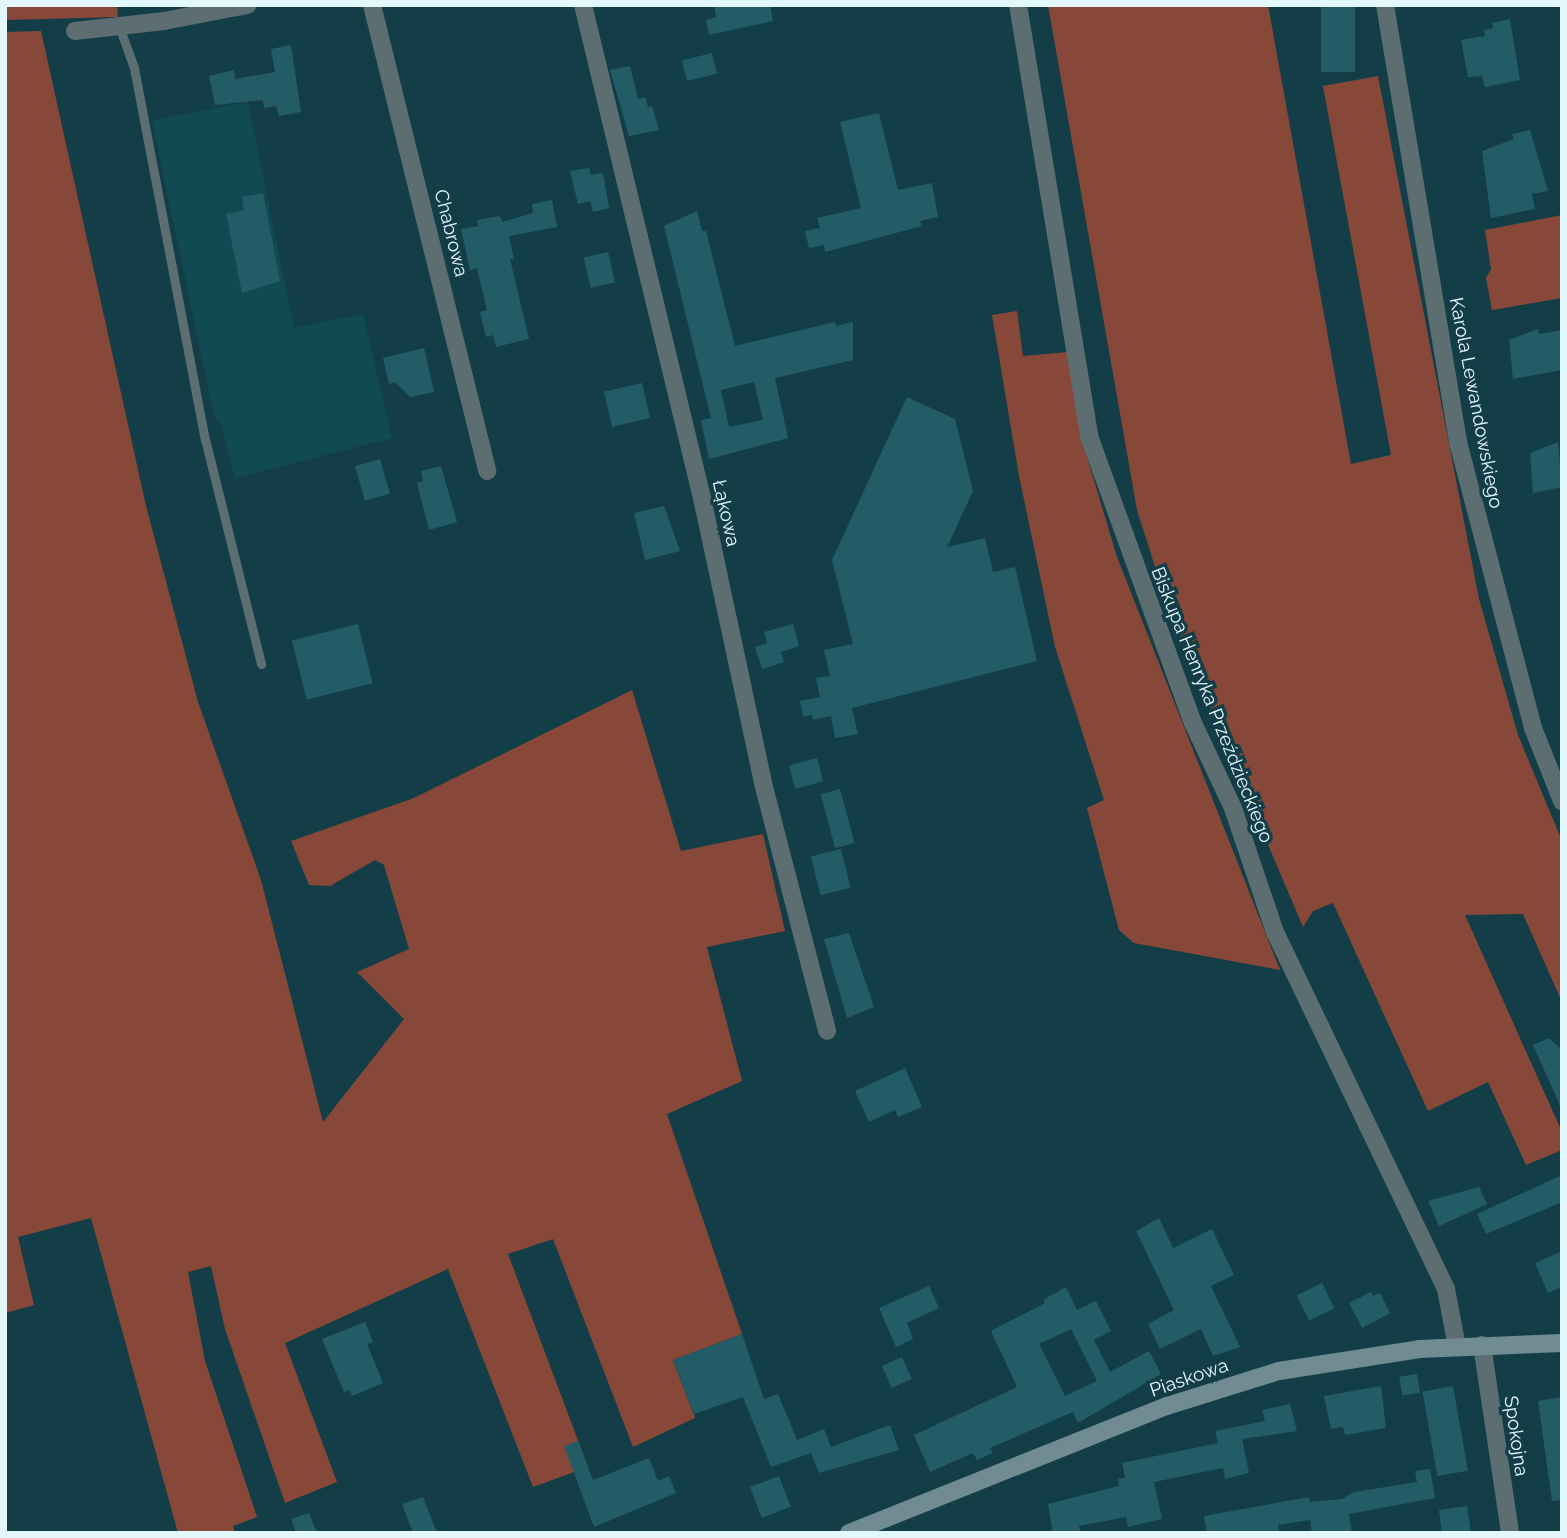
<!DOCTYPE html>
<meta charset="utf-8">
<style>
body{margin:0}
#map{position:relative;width:1567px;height:1538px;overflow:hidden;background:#143e47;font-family:Raleway,sans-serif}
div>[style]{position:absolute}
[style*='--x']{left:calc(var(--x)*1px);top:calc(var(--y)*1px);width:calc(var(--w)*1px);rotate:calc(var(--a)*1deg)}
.built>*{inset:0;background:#114a53}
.green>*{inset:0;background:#884839}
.building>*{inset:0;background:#235c67;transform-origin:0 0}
.lane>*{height:9px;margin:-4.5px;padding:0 4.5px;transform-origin:4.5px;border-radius:4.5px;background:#5d6e72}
.street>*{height:18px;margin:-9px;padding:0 9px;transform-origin:9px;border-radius:9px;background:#5d6e72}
.secondary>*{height:18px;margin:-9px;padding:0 9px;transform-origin:9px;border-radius:9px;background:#708c92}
span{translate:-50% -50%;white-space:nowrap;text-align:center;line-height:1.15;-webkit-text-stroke:7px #143e47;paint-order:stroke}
.street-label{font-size:19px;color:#e3f8fd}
.frame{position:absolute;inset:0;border:7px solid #e3f8fd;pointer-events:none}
</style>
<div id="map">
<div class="built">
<i style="clip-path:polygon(248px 102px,294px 328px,363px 314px,392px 438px,235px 478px,221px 424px,214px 416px,152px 120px)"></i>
</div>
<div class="green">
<i style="clip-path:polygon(5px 5px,117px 5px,118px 17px,5px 20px)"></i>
<i style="clip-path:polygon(1048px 5px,1268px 5px,1351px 464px,1391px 455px,1323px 86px,1378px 76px,1479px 599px,1518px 735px,1562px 841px,1562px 1002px,1523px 914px,1465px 915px,1562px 1132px,1562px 1150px,1526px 1165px,1488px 1082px,1428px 1111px,1333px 903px,1313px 911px,1303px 927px,1170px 614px,1137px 510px)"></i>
<i style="clip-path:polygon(41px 31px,146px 506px,198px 702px,261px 880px,323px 1122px,404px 1019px,357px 972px,409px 949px,384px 865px,375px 860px,330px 886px,309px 885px,291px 841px,414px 798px,632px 690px,681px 851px,763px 834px,785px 931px,707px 947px,742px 1081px,667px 1114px,742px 1334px,673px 1360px,695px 1418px,633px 1447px,553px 1239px,508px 1254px,588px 1467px,533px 1487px,448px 1269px,285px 1343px,337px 1482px,285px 1503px,225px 1329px,211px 1266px,188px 1272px,205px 1361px,257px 1517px,233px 1526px,235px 1533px,178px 1533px,91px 1218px,18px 1237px,34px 1305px,5px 1313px,5px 32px)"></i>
<i style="clip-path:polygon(1562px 215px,1562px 298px,1492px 310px,1486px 278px,1491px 269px,1485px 230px)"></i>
<i style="clip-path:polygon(1017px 311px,1023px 356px,1068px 352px,1087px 457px,1117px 557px,1280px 970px,1134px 943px,1119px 930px,1087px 808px,1104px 800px,1055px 647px,1019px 476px,992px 315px)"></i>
</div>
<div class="building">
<i style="clip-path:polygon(714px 5px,770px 5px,773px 21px,709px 35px,706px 20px,716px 17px)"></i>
<i style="left:1321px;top:5px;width:34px;height:67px"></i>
<i style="clip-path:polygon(1510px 19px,1520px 80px,1485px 87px,1482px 76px,1468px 77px,1461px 40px,1485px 36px,1484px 30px,1493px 28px,1492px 23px)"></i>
<i style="clip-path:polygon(291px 45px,301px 112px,279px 116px,276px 106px,264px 108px,263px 100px,215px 105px,209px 76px,234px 70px,235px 79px,275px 72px,271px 49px)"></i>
<i style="left:712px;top:53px;width:21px;height:31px;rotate:76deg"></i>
<i style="clip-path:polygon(630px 66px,638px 99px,645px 97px,648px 107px,652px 106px,659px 130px,629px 136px,610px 70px)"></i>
<i style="clip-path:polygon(879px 113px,898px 190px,932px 183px,938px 217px,920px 221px,922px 226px,825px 252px,824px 245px,809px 248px,805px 231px,820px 228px,817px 218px,861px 208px,840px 122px)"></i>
<i style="clip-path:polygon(1530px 130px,1548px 191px,1532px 194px,1535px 209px,1491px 218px,1482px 151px,1514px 139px,1512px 134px)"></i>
<i style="clip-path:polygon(589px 168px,591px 175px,603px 173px,609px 208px,593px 212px,590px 201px,578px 204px,570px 171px)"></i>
<i style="clip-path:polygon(263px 193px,280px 281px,242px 293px,226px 214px,244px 210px,242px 197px)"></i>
<i style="clip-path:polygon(552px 200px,557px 227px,509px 236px,514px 259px,510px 259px,529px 339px,496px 347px,493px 335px,486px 337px,480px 312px,487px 310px,477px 268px,470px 270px,461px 229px,478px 226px,477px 220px,500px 216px,502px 222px,533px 213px,532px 204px)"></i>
<i style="clip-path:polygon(evenodd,697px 211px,702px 231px,706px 231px,735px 346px,835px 322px,836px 326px,853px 322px,853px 360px,775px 378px,788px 438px,709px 459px,701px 420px,711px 418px,664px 226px,697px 211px,754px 382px,763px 420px,729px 427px,721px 390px,754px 382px)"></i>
<i style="left:608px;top:252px;width:31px;height:25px;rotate:77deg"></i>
<i style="clip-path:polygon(1538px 329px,1539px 334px,1562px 330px,1562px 370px,1513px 379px,1509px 340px)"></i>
<i style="clip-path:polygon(424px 348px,434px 392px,410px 397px,395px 382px,389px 384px,383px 358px)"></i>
<i style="left:642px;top:383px;width:36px;height:39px;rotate:77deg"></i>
<i style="clip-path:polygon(907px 397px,955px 419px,973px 491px,947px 547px,985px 538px,993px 572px,1015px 567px,1037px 661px,852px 708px,858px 734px,835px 738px,831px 716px,813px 720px,812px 715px,803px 717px,800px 701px,820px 697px,816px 678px,830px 676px,824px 650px,853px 644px,832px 560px)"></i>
<i style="clip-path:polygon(1558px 442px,1562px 487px,1533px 493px,1530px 453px)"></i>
<i style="left:380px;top:459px;width:36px;height:26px;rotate:74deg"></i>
<i style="clip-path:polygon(441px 466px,457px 522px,429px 530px,417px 483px,423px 481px,421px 471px)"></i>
<i style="clip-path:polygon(664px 506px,680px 551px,645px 560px,634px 513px)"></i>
<i style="left:358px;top:624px;width:61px;height:68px;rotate:76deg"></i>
<i style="clip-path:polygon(793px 624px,799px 646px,781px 652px,784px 662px,762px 669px,755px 647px,767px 643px,764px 632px)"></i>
<i style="left:817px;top:758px;width:24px;height:29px;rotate:75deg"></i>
<i style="left:840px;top:789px;width:56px;height:20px;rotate:75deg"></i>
<i style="left:841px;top:849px;width:40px;height:31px;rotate:76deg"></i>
<i style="clip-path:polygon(849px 933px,874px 1007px,847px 1018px,824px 939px)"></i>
<i style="clip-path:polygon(1549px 1038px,1562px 1050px,1562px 1110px,1533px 1045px)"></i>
<i style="clip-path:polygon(905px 1068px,922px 1107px,898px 1117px,895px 1110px,869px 1122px,855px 1091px)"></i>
<i style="clip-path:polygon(1562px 1175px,1562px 1202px,1486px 1234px,1477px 1214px)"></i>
<i style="clip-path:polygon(1479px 1187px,1487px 1204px,1439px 1226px,1428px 1201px)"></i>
<i style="clip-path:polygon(1159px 1218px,1173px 1248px,1212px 1229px,1234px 1275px,1211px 1286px,1240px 1347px,1213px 1356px,1201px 1329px,1160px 1349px,1148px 1324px,1174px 1310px,1136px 1231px)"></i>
<i style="clip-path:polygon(1562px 1251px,1562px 1287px,1548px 1293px,1535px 1263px)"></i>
<i style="left:1322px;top:1283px;width:28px;height:28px;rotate:64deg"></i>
<i style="clip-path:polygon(929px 1286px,939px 1308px,907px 1323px,913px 1339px,896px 1347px,879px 1308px)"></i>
<i style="clip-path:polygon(evenodd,1066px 1287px,1077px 1310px,1096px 1301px,1111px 1331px,1094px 1340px,1110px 1372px,1149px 1351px,1161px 1374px,1078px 1423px,1073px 1412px,990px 1448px,993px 1453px,977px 1460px,973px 1453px,930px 1472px,914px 1435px,1017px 1387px,991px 1331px,1045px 1303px,1043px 1300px,1066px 1287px,1071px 1329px,1097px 1381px,1065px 1396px,1039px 1344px,1071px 1329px)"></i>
<i style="clip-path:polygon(1371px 1292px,1373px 1296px,1380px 1293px,1390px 1313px,1362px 1328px,1349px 1303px)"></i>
<i style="clip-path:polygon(365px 1322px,373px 1342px,367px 1344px,383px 1383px,352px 1396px,350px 1390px,344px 1392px,322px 1339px)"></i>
<i style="clip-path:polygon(742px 1334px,764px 1399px,778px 1394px,797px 1440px,824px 1429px,831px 1447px,890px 1425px,899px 1450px,819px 1473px,811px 1453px,771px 1467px,743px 1397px,694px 1414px,673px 1360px)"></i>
<i style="left:902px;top:1357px;width:24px;height:22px;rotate:66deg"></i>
<i style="left:1417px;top:1374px;width:19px;height:18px;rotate:81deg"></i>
<i style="clip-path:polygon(1381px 1386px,1386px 1428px,1345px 1435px,1343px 1427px,1331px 1429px,1324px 1396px)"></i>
<i style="left:1453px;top:1386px;width:86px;height:31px;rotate:80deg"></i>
<i style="clip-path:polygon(1562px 1397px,1562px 1500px,1552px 1501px,1538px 1401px)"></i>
<i style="clip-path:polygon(1290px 1404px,1297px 1431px,1242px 1439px,1249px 1473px,1225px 1479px,1223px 1468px,1154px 1482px,1162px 1519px,1128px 1527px,1126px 1517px,1079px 1526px,1080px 1531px,1053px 1533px,1048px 1504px,1119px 1486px,1118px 1479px,1125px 1478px,1122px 1463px,1218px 1443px,1215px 1431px,1265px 1421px,1262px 1410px)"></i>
<i style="clip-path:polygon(578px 1441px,593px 1480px,649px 1458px,658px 1481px,669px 1476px,676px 1493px,594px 1527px,564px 1446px)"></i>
<i style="clip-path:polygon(1430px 1469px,1435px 1498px,1349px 1514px,1352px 1533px,1312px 1533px,1310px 1520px,1278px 1525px,1279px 1533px,1207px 1533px,1204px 1516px,1309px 1497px,1310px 1502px,1342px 1499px,1354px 1492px,1417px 1482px,1415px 1471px)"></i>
<i style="left:779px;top:1476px;width:33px;height:31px;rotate:69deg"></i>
<i style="clip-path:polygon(423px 1497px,437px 1533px,413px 1533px,402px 1504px)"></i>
<i style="clip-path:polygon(1467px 1506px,1471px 1533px,1442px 1533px,1439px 1510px)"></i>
<i style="clip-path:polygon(309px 1513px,317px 1533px,296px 1533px,291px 1519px)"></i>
</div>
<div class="lane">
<i style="--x:119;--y:26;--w:45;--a:70.3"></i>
<i style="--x:134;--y:68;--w:378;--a:79.2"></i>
<i style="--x:205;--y:439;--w:232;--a:76"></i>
</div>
<div class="street">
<i style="--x:372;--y:5;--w:480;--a:76.1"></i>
<i style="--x:583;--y:5;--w:507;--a:76.43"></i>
<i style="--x:702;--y:498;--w:291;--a:77.9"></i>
<i style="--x:763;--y:783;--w:256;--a:75.5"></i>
<i style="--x:1018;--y:5;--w:437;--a:80.6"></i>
<i style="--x:1089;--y:436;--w:305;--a:70.1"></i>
<i style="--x:1193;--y:723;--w:94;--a:64.8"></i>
<i style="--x:1233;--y:808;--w:131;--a:71.3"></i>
<i style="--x:1275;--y:932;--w:396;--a:64.4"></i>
<i style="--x:1446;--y:1289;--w:59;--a:79.3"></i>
<i style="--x:1385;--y:5;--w:443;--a:80.5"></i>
<i style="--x:1458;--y:442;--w:296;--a:75.3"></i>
<i style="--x:1533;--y:728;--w:79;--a:68.3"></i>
<i style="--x:75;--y:31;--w:90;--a:-6.4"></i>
<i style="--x:164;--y:21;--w:85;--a:-10.9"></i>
<i style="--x:1482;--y:1345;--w:190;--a:81.5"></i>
</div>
<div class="secondary">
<i style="--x:849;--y:1533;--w:342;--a:-21.8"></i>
<i style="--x:1167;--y:1406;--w:117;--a:-17.4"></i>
<i style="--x:1279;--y:1371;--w:142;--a:-8.9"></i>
<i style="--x:1419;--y:1349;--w:143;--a:-2.4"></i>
</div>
<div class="street-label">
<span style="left:451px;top:233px;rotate:76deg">Chabrowa</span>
<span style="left:1476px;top:403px;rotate:79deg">Karola Lewandowskiego</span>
<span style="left:726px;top:513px;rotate:77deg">Łąkowa</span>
<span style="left:1212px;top:705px;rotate:68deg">Biskupa Henryka Przeździeckiego</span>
<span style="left:1189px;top:1378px;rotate:-19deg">Piaskowa</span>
<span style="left:1516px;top:1436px;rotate:82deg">Spokojna</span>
</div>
<div class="frame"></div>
</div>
